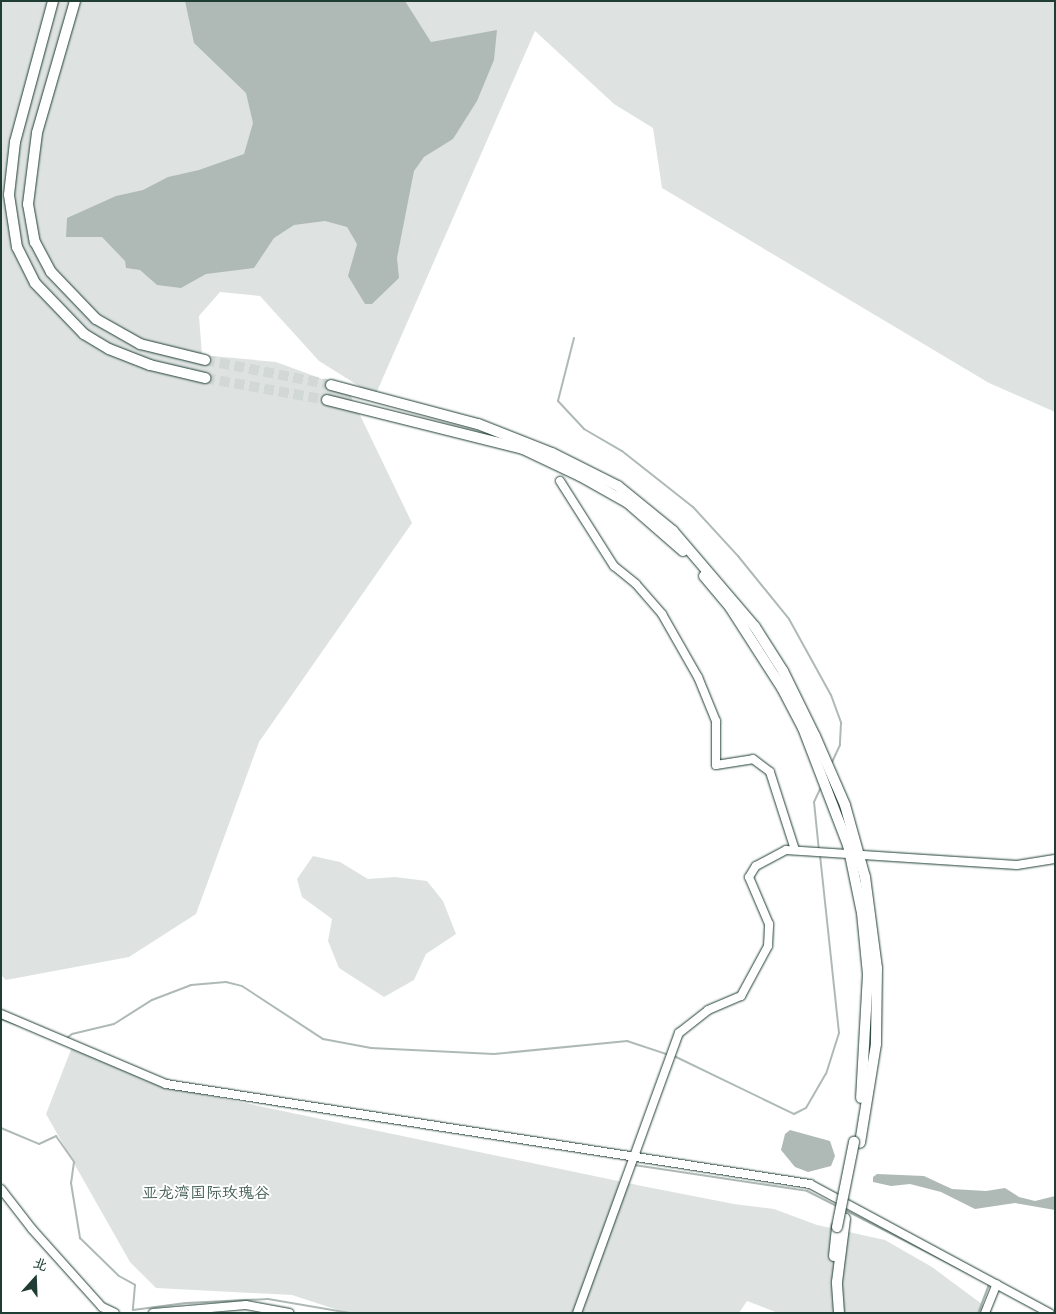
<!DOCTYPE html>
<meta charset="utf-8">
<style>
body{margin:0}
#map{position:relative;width:1056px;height:1314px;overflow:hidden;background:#fff;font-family:Mynerve,"LXGW WenKai TC",sans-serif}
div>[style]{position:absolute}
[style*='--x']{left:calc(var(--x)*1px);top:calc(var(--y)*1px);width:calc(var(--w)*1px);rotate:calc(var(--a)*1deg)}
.green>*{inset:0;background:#dee3e2}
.water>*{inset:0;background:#afbab7}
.stream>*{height:2px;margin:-1px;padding:0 1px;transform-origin:1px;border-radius:1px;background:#afbab7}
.major-tunnel>*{height:10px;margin-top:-5px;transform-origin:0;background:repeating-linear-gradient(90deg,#d2d8d6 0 10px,transparent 0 15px)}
.roads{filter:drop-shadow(0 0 1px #1f3d34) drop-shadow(0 0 1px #1f3d34)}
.minor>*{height:8px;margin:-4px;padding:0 4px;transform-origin:4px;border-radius:4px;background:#fff}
.major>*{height:10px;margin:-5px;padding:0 5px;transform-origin:5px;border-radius:5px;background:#fff}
.bridges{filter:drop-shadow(0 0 1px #1f3d34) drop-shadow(0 0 1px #1f3d34)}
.major-bridge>*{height:10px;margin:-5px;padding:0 5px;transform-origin:5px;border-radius:5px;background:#fff}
span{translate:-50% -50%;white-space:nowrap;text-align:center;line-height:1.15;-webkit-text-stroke:4px #fff;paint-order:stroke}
.park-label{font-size:16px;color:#455e57}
.frame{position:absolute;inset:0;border:2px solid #1f3d34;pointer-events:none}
.north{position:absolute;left:10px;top:1254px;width:50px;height:50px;-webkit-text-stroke:4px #fff;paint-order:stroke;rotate:20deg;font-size:14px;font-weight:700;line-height:20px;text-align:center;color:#1f3d34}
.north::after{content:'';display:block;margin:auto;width:18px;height:22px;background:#1f3d34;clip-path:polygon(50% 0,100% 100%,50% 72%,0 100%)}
</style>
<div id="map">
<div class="green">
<i style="clip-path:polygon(1px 1px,1055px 1px,1055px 412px,989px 383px,662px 188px,653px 128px,614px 104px,535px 31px,375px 396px,319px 361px,260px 296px,220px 292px,199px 316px,202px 355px,276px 362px,347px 388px,412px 523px,259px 742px,196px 914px,129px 957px,6px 980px,1px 975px)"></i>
<i style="clip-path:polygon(313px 856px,340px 862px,368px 879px,395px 877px,427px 881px,443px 901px,456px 934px,426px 954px,414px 980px,384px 997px,339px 968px,328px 941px,332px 919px,302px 897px,297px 879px)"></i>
<i style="clip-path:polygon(72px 1047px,173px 1088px,642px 1186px,734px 1204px,774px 1209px,817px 1225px,885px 1240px,932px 1267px,994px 1313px,778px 1313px,747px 1301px,739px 1313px,347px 1313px,292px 1295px,156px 1288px,130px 1262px,46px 1114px)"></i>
</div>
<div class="water">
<i style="clip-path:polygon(185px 1px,405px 1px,431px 42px,497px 30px,494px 60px,477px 101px,453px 139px,424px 157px,414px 171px,397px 258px,399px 278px,372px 304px,365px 304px,348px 276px,357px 244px,347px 227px,325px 221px,294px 225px,274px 238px,254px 268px,206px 274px,181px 288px,157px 285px,140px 270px,126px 268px,125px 261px,102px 237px,66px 237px,67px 218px,116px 196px,143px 190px,168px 177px,199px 170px,244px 154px,253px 123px,246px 93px,194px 43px)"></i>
<i style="clip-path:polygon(790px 1130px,830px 1141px,835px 1156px,831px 1166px,808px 1172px,795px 1167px,781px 1150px,785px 1134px)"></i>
<i style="clip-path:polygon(877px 1174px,924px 1176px,952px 1189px,986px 1191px,1005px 1188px,1019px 1197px,1035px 1201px,1055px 1196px,1055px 1210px,1015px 1203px,975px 1209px,941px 1192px,910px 1184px,891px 1186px,873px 1182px,873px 1177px)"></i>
</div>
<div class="stream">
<i style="--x:574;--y:338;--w:65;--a:104.3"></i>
<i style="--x:558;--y:401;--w:38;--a:47"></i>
<i style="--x:584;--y:429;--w:44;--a:30.1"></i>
<i style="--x:622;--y:451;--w:90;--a:38.3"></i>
<i style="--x:693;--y:507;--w:67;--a:47.4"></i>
<i style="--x:738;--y:556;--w:81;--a:51"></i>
<i style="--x:789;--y:619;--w:87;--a:61.1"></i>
<i style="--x:831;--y:695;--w:30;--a:70"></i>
<i style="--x:841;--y:723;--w:22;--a:93"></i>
<i style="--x:840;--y:745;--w:21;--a:115"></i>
<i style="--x:819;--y:851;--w:49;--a:-95.8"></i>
<i style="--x:814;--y:802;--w:17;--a:-65"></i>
<i style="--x:1;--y:1019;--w:18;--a:19"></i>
<i style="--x:67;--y:1038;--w:6;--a:-39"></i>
<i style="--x:72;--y:1034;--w:43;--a:-13.4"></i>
<i style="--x:114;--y:1024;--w:45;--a:-32.3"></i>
<i style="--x:152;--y:1000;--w:42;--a:-21"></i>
<i style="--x:191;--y:985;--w:35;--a:-5"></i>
<i style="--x:226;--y:982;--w:16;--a:14"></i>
<i style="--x:242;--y:986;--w:97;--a:33.2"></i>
<i style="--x:323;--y:1039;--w:49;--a:10.6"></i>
<i style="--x:371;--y:1048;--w:123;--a:2.8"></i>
<i style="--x:494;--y:1054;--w:134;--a:-5.6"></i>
<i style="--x:627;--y:1041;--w:44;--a:18.4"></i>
<i style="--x:674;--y:1056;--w:133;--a:25.8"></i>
<i style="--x:794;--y:1114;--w:13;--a:-27"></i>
<i style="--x:806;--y:1108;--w:39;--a:-60"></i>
<i style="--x:826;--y:1074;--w:43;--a:-72.4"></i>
<i style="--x:839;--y:1033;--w:179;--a:-96.1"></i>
<i style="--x:1;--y:1128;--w:41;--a:22.8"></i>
<i style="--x:39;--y:1144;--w:19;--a:-25"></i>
<i style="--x:56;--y:1136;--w:32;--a:55"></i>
<i style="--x:74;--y:1162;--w:21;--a:98"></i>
<i style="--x:71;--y:1183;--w:56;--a:80.7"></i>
<i style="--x:80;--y:1238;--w:54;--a:44.3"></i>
<i style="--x:119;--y:1276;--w:18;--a:29"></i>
<i style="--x:135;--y:1285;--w:25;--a:95"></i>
<i style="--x:133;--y:1310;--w:53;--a:-7.5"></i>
<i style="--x:186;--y:1303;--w:82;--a:-2.8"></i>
<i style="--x:268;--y:1299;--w:83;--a:9.7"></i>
<i style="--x:634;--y:1165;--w:175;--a:8.5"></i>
<i style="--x:807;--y:1191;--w:35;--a:27"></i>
<i style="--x:845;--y:1210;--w:145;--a:27.1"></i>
<i style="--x:978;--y:1313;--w:31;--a:-69"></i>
</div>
<div class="major-tunnel">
<i style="--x:205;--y:360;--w:128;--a:11.2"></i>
<i style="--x:205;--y:378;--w:124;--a:10.2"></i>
</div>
<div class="roads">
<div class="minor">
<i style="--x:560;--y:481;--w:101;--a:57.6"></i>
<i style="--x:614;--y:566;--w:28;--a:39"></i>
<i style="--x:636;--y:584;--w:40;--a:49"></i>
<i style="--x:662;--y:614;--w:73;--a:60.3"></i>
<i style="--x:698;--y:677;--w:48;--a:67.8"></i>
<i style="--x:716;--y:721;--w:44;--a:90"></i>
<i style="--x:716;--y:765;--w:37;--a:-9"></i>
<i style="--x:753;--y:759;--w:21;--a:37"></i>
<i style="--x:770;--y:772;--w:82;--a:72.2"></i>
<i style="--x:1;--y:1014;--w:179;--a:23"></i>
<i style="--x:166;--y:1084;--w:652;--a:8.83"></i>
<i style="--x:810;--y:1184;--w:272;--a:28.3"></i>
<i style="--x:1;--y:1189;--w:51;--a:52.2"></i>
<i style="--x:32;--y:1229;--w:105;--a:48.1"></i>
<i style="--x:102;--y:1307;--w:14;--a:25"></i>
<i style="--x:153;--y:1313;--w:93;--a:-4.9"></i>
<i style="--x:246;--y:1305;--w:44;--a:10.5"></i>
<i style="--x:577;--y:1313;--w:298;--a:-70"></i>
<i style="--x:679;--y:1033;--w:37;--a:-38"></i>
<i style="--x:708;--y:1010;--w:36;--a:-23"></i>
<i style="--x:741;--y:996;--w:57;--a:-61.6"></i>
<i style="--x:768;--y:946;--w:22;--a:-87"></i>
<i style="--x:769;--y:924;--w:51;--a:-113.1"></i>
<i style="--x:749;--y:877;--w:13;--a:-58"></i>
<i style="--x:756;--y:866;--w:34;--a:-28"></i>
<i style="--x:786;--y:850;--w:231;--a:3.7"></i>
<i style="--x:1017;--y:865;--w:38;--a:-9"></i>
<i style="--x:985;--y:1313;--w:31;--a:-68"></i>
</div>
<div class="major">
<i style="--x:53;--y:1;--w:146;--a:105.1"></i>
<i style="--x:15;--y:142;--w:53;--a:96.5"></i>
<i style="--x:9;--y:195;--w:53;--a:81.3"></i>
<i style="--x:17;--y:247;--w:40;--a:63.4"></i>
<i style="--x:35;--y:283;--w:71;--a:46.1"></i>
<i style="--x:84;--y:334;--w:29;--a:31"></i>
<i style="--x:109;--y:349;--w:44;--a:21.3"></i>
<i style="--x:150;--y:365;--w:57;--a:13.3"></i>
<i style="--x:75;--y:1;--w:137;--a:106.1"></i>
<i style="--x:37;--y:133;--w:72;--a:97.2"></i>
<i style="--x:28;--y:204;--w:39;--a:80"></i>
<i style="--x:35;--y:242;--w:34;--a:62"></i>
<i style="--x:51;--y:272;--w:65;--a:46.2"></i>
<i style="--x:96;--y:319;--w:51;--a:29.6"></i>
<i style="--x:140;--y:344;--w:67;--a:13.8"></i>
<i style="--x:331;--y:385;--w:152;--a:14.9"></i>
<i style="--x:478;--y:424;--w:79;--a:21.4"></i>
<i style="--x:552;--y:453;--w:74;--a:26.6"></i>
<i style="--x:618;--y:486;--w:71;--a:39.3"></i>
<i style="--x:673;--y:531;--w:126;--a:49.5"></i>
<i style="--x:755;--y:627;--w:52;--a:57.5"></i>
<i style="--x:783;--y:671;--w:72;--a:63.8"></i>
<i style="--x:815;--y:736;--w:75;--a:66.5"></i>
<i style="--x:845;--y:805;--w:75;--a:74.5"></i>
<i style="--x:865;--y:877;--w:92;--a:82.5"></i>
<i style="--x:877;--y:968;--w:76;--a:90.8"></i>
<i style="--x:876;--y:1044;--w:100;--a:99.2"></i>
<i style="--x:327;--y:400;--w:202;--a:14"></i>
<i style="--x:523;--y:449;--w:63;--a:25.3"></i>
<i style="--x:580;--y:476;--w:55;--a:29.4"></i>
<i style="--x:628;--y:503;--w:73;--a:41.1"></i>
<i style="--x:704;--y:576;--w:40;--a:50"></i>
<i style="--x:730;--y:607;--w:96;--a:57.3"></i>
<i style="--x:782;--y:688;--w:45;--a:62.3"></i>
<i style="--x:803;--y:728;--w:125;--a:69"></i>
<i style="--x:848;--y:845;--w:69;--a:78.4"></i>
<i style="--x:862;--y:913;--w:61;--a:84.4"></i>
<i style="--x:868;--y:974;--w:124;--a:93.2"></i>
<i style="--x:834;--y:1256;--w:29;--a:-84"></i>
<i style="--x:839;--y:1313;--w:31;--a:-94"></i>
<i style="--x:837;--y:1282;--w:64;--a:-82.8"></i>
</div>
</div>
<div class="bridges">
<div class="major-bridge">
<i style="--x:837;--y:1227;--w:87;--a:-78.7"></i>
</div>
</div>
<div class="park-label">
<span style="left:206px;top:1194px">亚龙湾国际玫瑰谷</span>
</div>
<div class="frame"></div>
<div class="north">北</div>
</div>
